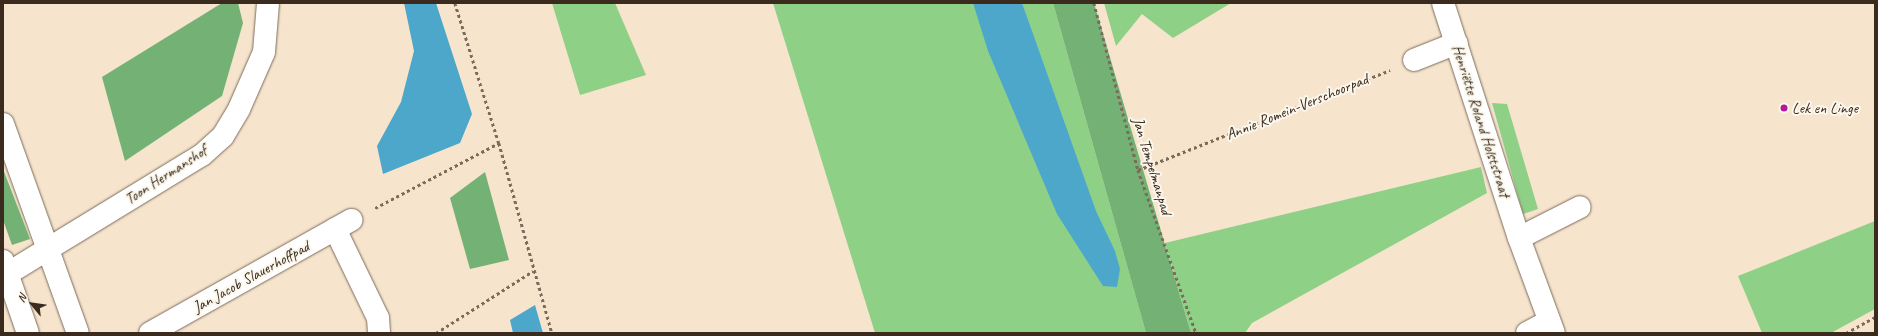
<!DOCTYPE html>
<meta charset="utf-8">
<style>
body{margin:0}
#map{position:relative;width:1878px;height:336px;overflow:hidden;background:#f6e4cd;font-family:Caveat,sans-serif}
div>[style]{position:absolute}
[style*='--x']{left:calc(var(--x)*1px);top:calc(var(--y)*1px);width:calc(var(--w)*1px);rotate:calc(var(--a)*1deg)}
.green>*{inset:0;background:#8fd087}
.forest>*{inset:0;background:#73b274}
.water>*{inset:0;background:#4da7ca}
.path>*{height:2.5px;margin-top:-1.25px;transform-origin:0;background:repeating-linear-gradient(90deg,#7c6b5b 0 3px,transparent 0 6px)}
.roads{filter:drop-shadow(0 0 1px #7c6b5b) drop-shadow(0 0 1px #7c6b5b)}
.minor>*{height:22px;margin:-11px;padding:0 11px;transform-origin:11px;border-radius:11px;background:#fff}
.dots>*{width:11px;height:11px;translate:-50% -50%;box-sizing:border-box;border:2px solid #fbf7ec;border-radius:50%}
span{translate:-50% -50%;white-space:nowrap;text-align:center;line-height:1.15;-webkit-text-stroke:4px #fbf7ec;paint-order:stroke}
.street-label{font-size:16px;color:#3b2a1e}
.poi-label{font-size:16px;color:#3b2a1e}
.left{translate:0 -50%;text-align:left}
.frame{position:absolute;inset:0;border:4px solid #3b2a1e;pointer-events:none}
.north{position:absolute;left:12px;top:284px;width:40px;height:40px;-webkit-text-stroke:3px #fbf7ec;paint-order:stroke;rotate:299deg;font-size:11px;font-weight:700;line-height:16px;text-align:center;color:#3b2a1e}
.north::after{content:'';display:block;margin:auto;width:14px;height:18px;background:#3b2a1e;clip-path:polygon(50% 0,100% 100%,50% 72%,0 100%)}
</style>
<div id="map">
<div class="green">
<i style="clip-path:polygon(552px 3px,615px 3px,646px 75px,580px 95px)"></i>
<i style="clip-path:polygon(773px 3px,1053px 3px,1146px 333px,875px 333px)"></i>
<i style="clip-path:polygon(1104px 3px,1231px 3px,1173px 38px,1142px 14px,1116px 46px)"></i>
<i style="clip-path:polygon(1492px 103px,1507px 104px,1538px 209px,1523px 214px)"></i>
<i style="clip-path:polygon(1481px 167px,1487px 193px,1252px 323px,1245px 333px,1191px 333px,1165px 243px)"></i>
<i style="clip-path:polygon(1875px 221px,1875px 309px,1831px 333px,1762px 333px,1738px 276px)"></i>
</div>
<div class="forest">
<i style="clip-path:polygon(222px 3px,238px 3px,243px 23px,222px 96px,125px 161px,102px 77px)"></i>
<i style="clip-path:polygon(1053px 3px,1094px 3px,1191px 333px,1146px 333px)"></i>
<i style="clip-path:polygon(3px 169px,30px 239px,12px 245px,3px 220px)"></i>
<i style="clip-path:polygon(485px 172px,509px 260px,470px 269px,450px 198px)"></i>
</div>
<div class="water">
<i style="clip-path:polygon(404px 3px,436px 3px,472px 114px,460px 143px,383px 174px,377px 146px,401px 102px,414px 51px)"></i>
<i style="clip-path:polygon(973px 3px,1022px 3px,1096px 211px,1115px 251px,1120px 269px,1117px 287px,1103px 286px,1057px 214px,988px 51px)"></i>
<i style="clip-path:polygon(535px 305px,543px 333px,513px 333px,510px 320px)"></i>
</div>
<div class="path">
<i style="--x:455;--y:3;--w:147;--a:72.6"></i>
<i style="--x:499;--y:143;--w:197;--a:74.4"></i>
<i style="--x:1094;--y:3;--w:173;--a:75.2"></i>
<i style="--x:1138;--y:170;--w:173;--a:70.4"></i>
<i style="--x:1138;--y:170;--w:271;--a:-21.6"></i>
<i style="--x:375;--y:208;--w:140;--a:-27.7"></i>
<i style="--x:436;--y:333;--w:115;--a:-32.6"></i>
<i style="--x:1846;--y:333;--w:33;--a:-29"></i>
</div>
<div class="roads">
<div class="minor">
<i style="--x:1443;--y:3;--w:247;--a:72.1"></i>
<i style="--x:1519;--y:238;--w:101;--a:69.8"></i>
<i style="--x:1414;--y:60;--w:46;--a:-21.6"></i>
<i style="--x:3;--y:124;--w:222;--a:70.3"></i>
<i style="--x:335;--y:229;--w:99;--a:64.2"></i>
<i style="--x:378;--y:318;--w:15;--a:86"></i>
<i style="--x:1519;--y:238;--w:68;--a:-26.9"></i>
<i style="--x:3;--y:261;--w:76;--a:70.9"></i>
<i style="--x:7;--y:274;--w:228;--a:-31.4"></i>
<i style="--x:202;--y:155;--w:28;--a:-42"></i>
<i style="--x:223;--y:136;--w:31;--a:-59"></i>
<i style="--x:239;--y:109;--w:62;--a:-66.3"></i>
<i style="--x:264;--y:52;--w:49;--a:-85.3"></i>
<i style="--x:150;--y:333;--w:231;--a:-29.3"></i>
<i style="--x:1527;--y:333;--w:24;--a:-28"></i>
</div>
</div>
<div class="dots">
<i style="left:1784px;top:108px;background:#b5179e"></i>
</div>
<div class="street-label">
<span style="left:1297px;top:107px;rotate:-22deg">Annie Romein-Verschoorpad</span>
<span style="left:1481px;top:121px;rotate:72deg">Henriëtte Roland Holststraat</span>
<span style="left:1152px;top:166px;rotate:73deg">Jan Tempelmanpad</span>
<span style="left:166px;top:175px;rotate:-33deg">Toon Hermanshof</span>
<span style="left:251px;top:277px;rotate:-29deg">Jan Jacob Slauerhoffpad</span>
</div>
<div class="poi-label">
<span class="left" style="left:1792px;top:108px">Lek en Linge</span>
</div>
<div class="frame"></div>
<div class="north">N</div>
</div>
